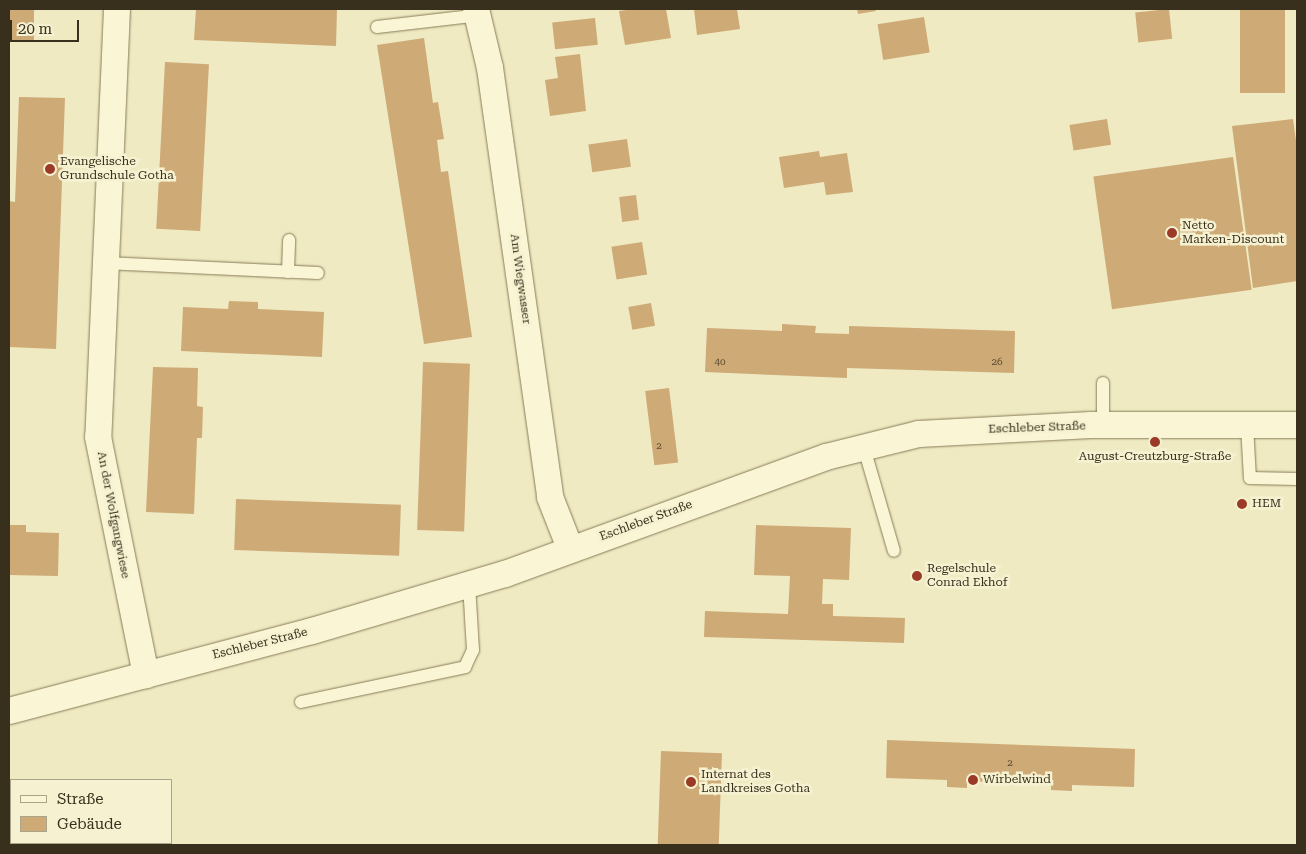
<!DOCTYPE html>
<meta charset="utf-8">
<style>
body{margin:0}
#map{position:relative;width:1306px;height:854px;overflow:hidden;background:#efeac2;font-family:"Roboto Serif",serif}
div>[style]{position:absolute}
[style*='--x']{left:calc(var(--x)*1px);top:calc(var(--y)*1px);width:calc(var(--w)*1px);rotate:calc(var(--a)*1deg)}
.green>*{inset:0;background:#bdcd95}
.building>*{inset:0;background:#ceaa76;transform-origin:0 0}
.roads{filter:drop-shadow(0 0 1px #897b58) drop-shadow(0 0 1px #897b58)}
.service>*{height:12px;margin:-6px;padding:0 6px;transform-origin:6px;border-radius:6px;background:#faf5d5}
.minor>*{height:26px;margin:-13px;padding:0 13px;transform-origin:13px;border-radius:13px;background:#faf5d5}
.dots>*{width:14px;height:14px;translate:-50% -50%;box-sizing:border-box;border:2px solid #f6f2d1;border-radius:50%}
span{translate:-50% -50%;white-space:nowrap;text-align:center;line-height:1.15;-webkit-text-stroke:5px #f6f2d1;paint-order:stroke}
.number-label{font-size:10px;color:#5e4e33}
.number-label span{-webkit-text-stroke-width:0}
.poi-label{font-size:12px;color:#392f1d}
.left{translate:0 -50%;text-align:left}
.street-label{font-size:12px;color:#392f1d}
.frame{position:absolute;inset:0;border:10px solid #392f1d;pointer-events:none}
.legend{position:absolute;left:10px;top:779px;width:162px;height:65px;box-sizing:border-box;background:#f6f2d1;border:1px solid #aaa489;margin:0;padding:6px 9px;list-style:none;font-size:15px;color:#392f1d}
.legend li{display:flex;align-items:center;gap:10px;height:25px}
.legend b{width:25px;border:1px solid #aaa489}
.scale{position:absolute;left:10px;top:20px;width:69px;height:22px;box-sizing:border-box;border:2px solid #392f1d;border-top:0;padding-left:6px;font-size:15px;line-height:18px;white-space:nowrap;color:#392f1d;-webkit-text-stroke:4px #f6f2d1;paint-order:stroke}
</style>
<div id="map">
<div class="green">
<i style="clip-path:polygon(9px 792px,11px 843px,79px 845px,9px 845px)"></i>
</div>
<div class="building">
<i style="left:9px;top:9px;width:25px;height:33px"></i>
<i style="clip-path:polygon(196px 9px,337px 9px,336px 46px,194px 40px)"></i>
<i style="clip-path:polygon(633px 9px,666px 9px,671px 38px,625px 45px,619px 11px)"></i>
<i style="clip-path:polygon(694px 9px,737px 9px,740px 29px,697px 35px)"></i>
<i style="clip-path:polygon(857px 9px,875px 9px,876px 11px,858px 14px)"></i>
<i style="left:1169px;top:9px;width:30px;height:34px;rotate:84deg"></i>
<i style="left:1240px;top:9px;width:45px;height:84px"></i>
<i style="left:924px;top:17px;width:36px;height:47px;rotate:81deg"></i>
<i style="left:595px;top:18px;width:27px;height:43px;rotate:84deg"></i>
<i style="clip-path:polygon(424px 38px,433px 103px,438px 102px,444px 139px,437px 140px,441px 172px,448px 171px,472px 337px,424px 344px,377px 45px)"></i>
<i style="clip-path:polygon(580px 54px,586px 111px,550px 116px,545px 80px,558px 78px,555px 57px)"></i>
<i style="left:165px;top:62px;width:44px;height:167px;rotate:3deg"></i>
<i style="clip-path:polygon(19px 97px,65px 98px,56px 349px,9px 347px,9px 201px,15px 202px)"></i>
<i style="left:1107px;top:119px;width:26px;height:38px;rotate:81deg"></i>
<i style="clip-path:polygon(1293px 119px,1297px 148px,1297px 281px,1253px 288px,1232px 126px)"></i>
<i style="left:627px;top:139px;width:28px;height:39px;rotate:82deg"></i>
<i style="clip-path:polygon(819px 151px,820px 157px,847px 153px,853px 192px,826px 195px,824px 182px,784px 188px,779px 157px)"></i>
<i style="left:1233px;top:157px;width:134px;height:141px;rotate:82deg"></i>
<i style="left:636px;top:195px;width:25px;height:17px;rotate:83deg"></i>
<i style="left:642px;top:242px;width:33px;height:31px;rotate:81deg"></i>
<i style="clip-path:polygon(229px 301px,258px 302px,258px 309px,324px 312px,322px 357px,181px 351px,183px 307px,228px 309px)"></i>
<i style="left:651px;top:303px;width:23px;height:23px;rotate:80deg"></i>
<i style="clip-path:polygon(782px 324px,816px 326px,815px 333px,849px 334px,849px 326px,1015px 331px,1014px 373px,847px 368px,847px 378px,705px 372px,707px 328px,782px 331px)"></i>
<i style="left:423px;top:362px;width:47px;height:168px;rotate:2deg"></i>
<i style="clip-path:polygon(153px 367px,198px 368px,197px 406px,203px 407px,202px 438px,197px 438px,194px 514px,146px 512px)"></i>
<i style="left:669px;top:388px;width:75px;height:24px;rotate:83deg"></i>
<i style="left:236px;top:499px;width:165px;height:51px;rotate:2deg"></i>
<i style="clip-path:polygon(9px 525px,26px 525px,26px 532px,59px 533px,58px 576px,9px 575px)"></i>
<i style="clip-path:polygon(756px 525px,851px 528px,849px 580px,823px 579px,822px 604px,833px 604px,833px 616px,905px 618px,904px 643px,704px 637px,705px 611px,788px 614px,790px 576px,754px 575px)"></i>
<i style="clip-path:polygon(887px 740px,1135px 749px,1134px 787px,1072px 785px,1072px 791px,1051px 790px,1051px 784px,967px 781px,967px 788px,947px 787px,947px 780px,886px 778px)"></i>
<i style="left:661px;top:751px;width:61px;height:94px;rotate:2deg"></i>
</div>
<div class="roads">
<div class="service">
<i style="--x:377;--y:27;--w:104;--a:-6.6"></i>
<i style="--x:105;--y:263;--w:213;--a:2.7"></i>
<i style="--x:288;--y:272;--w:32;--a:-88"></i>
<i style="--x:1103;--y:383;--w:43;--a:90"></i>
<i style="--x:1247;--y:425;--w:53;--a:86.8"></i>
<i style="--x:1250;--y:478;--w:47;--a:1.2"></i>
<i style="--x:864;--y:448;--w:107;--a:73.8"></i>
<i style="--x:301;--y:702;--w:168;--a:-12"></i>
<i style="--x:465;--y:667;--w:19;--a:-65"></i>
<i style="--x:473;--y:650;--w:65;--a:-93.5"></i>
</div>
<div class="minor">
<i style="--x:117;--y:9;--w:428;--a:92.5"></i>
<i style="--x:98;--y:437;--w:243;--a:78.6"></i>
<i style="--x:476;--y:9;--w:61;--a:76.7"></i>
<i style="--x:490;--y:68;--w:433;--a:82"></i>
<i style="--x:550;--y:497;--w:55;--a:68.6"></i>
<i style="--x:9;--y:711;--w:313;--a:-14.8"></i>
<i style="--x:312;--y:631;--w:201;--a:-16.5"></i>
<i style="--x:505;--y:574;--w:342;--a:-20"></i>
<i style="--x:826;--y:457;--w:96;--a:-13.9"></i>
<i style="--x:919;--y:434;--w:172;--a:-3"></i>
<i style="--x:1091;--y:425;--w:206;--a:0"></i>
</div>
</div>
<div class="dots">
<i style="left:50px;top:169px;background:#9a3a27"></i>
<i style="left:1172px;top:233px;background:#9a3a27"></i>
<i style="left:1155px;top:442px;background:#9a3a27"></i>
<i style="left:1242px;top:504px;background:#9a3a27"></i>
<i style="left:917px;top:576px;background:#9a3a27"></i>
<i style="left:973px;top:780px;background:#9a3a27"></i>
<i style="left:691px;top:782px;background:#9a3a27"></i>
</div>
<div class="number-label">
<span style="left:720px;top:362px">40</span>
<span style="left:997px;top:362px">26</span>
<span style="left:659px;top:446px">2</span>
<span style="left:1010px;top:763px">2</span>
</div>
<div class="poi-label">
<span class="left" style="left:60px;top:169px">Evangelische<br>Grundschule Gotha</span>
<span class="left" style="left:1182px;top:233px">Netto<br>Marken-Discount</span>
<span style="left:1155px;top:457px">August-Creutzburg-Straße</span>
<span class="left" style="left:1252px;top:504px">HEM</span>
<span class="left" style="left:927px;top:576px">Regelschule<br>Conrad Ekhof</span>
<span class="left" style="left:701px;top:782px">Internat des<br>Landkreises Gotha</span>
<span class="left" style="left:983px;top:780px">Wirbelwind</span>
</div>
<div class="street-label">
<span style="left:520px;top:279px;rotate:82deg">Am Wiegwasser</span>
<span style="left:1037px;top:428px;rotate:-2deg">Eschleber Straße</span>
<span style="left:113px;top:515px;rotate:79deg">An der Wolfgangwiese</span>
<span style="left:646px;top:521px;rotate:-20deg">Eschleber Straße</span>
<span style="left:260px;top:644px;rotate:-14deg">Eschleber Straße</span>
</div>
<div class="frame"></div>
<ul class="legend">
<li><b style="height:6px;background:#faf5d5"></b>Straße</li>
<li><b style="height:14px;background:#ceaa76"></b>Gebäude</li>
</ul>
<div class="scale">20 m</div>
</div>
